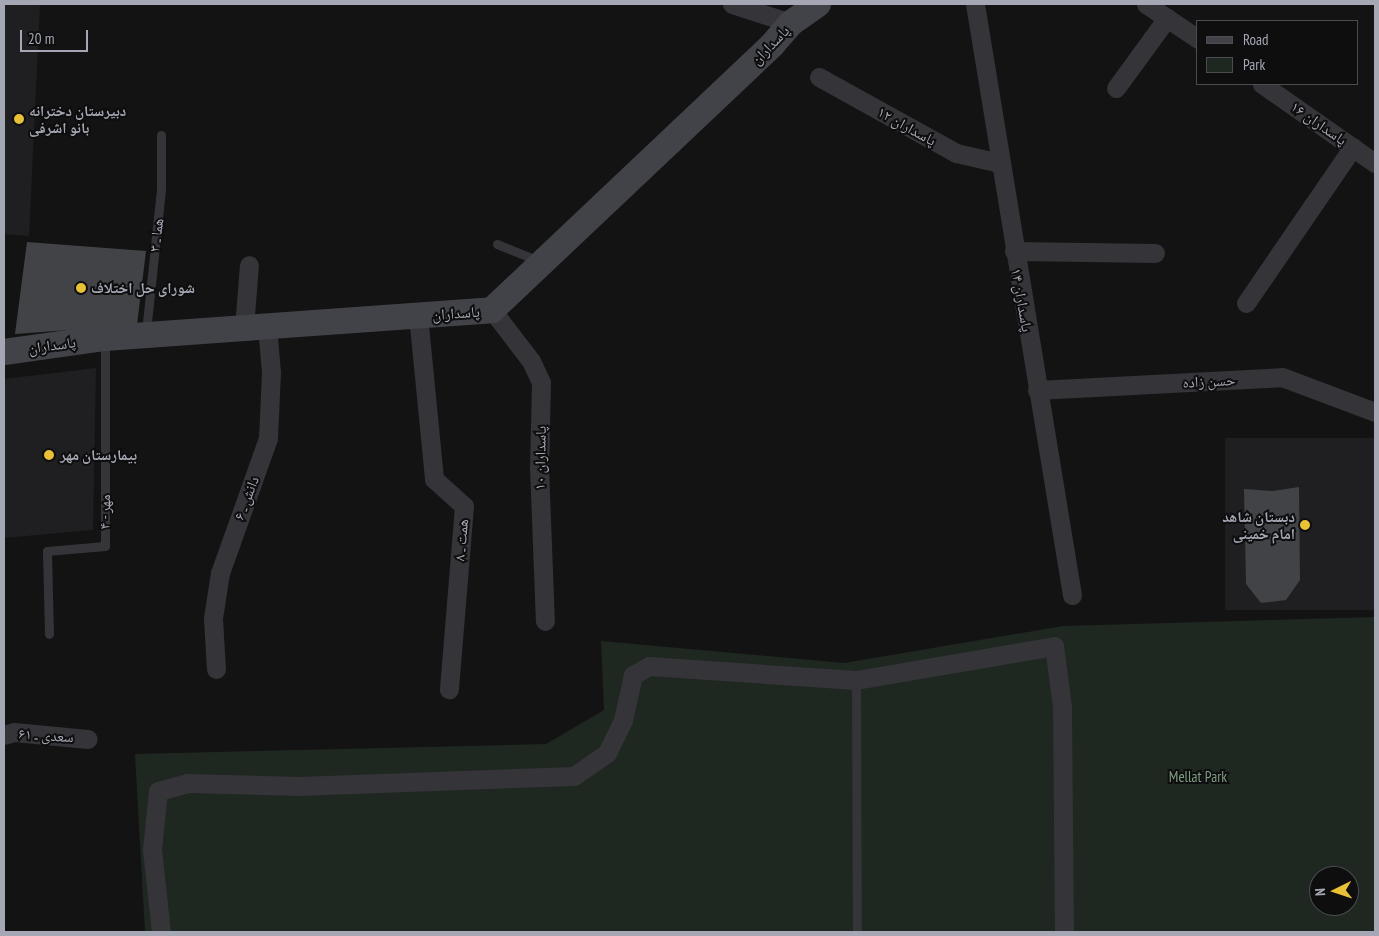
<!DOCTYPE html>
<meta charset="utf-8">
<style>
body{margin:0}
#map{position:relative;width:1379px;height:936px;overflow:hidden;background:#131314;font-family:"PT Sans Narrow","Noto Naskh Arabic",sans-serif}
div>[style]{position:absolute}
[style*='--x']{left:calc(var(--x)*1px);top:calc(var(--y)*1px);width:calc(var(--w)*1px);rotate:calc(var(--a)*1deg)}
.built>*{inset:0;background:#1f1f21;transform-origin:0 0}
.green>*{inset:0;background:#1f2721}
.building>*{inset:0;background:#424347}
.lane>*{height:9px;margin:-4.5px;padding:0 4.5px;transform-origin:4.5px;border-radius:4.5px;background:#343439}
.street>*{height:19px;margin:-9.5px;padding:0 9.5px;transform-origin:9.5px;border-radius:9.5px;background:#343439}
.secondary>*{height:26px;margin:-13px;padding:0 13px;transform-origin:13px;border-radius:13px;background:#424349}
.dots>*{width:14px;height:14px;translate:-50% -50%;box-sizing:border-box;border:2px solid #0e0e0f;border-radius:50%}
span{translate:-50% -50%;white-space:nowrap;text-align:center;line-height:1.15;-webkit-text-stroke:4px #0e0e0f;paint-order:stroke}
.street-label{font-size:15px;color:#a5a8b4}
.poi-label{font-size:15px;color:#a5a8b4;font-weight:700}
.left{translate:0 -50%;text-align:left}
.right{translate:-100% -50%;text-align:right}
.park-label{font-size:15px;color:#7d9e83}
.frame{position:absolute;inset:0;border:5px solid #a5a8b4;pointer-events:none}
.legend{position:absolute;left:1196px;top:20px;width:162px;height:65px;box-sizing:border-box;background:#0e0e0f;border:1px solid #4a4c51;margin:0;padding:6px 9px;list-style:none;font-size:15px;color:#a5a8b4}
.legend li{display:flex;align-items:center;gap:10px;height:25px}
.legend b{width:25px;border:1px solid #4a4c51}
.north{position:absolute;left:1309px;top:866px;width:50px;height:50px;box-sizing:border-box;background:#0e0e0f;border:1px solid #4a4c51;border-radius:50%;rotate:266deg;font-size:14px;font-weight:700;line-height:20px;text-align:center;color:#a5a8b4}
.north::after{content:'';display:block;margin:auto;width:18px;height:22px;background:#e8c137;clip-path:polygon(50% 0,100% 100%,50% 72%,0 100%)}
.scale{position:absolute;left:20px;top:30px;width:68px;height:22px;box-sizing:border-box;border:2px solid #a5a8b4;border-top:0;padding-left:6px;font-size:15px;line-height:18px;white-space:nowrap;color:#a5a8b4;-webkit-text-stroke:4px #0e0e0f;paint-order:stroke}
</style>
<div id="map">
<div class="built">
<i style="clip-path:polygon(4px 4px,40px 4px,29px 236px,4px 234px)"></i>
<i style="clip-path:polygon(96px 368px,93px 530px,4px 538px,4px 379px)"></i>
<i style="left:1375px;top:438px;width:172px;height:150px;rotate:90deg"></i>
</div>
<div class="green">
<i style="clip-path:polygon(evenodd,1375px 617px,1375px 932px,145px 932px,135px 754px,546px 744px,604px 710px,601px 641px,844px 663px,1063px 626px,1375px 617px,1319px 876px,1349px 876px,1349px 906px,1319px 906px,1319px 876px)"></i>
</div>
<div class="building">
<i style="clip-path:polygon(27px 242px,146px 251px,137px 325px,15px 334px)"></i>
<i style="clip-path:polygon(1299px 487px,1300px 580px,1286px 600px,1261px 603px,1246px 584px,1244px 489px,1273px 491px)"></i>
</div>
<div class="lane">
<i style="--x:497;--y:244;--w:45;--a:22"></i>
<i style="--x:146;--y:332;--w:144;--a:-84"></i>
<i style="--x:161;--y:189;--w:54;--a:-90"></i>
<i style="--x:49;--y:634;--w:83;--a:-91.4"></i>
<i style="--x:47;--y:551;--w:58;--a:-4.9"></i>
<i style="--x:105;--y:546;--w:206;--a:-90"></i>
<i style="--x:856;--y:680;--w:252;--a:89.8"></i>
</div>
<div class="street">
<i style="--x:732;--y:4;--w:62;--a:17.9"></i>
<i style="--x:975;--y:4;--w:599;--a:80.68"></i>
<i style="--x:1146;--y:4;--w:63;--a:33.9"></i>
<i style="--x:819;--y:77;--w:157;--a:29"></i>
<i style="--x:956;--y:153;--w:45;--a:12.8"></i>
<i style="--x:1262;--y:84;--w:138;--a:35"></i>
<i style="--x:1116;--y:88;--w:87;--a:-53.9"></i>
<i style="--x:1014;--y:251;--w:141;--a:0.8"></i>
<i style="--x:1246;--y:303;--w:189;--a:-55.6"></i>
<i style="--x:492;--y:310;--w:64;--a:52.6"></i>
<i style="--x:531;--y:361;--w:23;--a:65"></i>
<i style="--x:541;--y:382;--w:85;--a:91.3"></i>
<i style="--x:539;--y:467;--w:154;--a:87.8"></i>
<i style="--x:418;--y:315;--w:165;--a:84.4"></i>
<i style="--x:434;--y:479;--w:40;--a:42"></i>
<i style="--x:464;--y:506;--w:184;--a:94.7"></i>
<i style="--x:244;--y:328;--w:63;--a:-85.5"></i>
<i style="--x:1037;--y:390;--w:245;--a:-3"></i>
<i style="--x:1282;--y:377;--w:99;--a:20.6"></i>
<i style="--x:216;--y:669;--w:51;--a:-93.4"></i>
<i style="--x:213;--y:618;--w:46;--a:-81.2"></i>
<i style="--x:220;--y:573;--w:143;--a:-70.4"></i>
<i style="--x:268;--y:438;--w:66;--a:-87.4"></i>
<i style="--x:271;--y:372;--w:46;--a:-95"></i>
<i style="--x:4;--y:735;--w:10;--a:-17"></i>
<i style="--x:14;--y:732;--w:74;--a:5.4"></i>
<i style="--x:161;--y:932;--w:83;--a:-96.2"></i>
<i style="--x:152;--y:849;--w:58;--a:-84.1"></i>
<i style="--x:158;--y:791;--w:30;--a:-15"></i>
<i style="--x:187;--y:783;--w:112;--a:1.5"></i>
<i style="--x:299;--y:786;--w:275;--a:-2.1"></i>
<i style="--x:574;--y:776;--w:40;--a:-34.9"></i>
<i style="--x:607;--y:753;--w:37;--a:-64"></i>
<i style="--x:623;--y:720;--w:46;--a:-77.5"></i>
<i style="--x:633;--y:675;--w:18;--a:-29"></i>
<i style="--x:649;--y:666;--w:207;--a:3.9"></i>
<i style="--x:856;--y:680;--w:201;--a:-9.7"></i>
<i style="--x:1054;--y:646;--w:62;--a:82.5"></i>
<i style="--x:1062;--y:707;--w:225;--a:89.5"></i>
</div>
<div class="secondary">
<i style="--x:4;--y:352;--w:102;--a:-7.9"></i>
<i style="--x:105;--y:338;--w:388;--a:-4.1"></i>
<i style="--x:492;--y:310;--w:386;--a:-43.4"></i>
<i style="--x:772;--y:45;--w:29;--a:-49"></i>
<i style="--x:791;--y:23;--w:33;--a:-35"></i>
</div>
<div class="dots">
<i style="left:19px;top:119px;background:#e8c137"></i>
<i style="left:81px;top:288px;background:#e8c137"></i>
<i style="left:49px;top:455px;background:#e8c137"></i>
<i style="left:1305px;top:525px;background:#e8c137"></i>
</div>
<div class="street-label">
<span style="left:770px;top:45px;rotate:-46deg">پاسداران</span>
<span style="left:1319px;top:123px;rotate:35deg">پاسداران ۱۶</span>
<span style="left:907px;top:126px;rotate:29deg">پاسداران ۱۲</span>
<span style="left:156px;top:235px;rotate:-83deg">هما ـ ۳</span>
<span style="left:1022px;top:300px;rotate:80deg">پاسداران ۱۴</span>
<span style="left:456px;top:313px;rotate:-4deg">پاسداران</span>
<span style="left:52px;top:345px;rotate:-8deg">پاسداران</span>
<span style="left:1209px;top:381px;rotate:-3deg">حسن زاده</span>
<span style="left:540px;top:458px;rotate:-89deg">پاسداران ۱۰</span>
<span style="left:246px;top:498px;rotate:-69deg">دانش ـ ۶</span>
<span style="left:105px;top:512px;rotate:-90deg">مهر - ۴</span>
<span style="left:461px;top:540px;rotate:-85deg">همت ـ ۸</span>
<span style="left:46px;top:735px;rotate:4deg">سعدی ـ ۶۱</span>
</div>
<div class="poi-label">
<span class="left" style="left:29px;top:119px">دبیرستان دخترانه<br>بانو اشرفی</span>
<span class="left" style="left:91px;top:288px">شورای حل اختلاف</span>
<span class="left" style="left:60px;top:455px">بیمارستان مهر</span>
<span class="right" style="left:1295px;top:525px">دبستان شاهد<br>امام خمینی</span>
</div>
<div class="park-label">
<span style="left:1198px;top:777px">Mellat Park</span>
</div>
<div class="frame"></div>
<ul class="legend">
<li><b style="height:6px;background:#424349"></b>Road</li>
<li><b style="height:14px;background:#1f2721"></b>Park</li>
</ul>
<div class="north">N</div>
<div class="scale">20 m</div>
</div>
